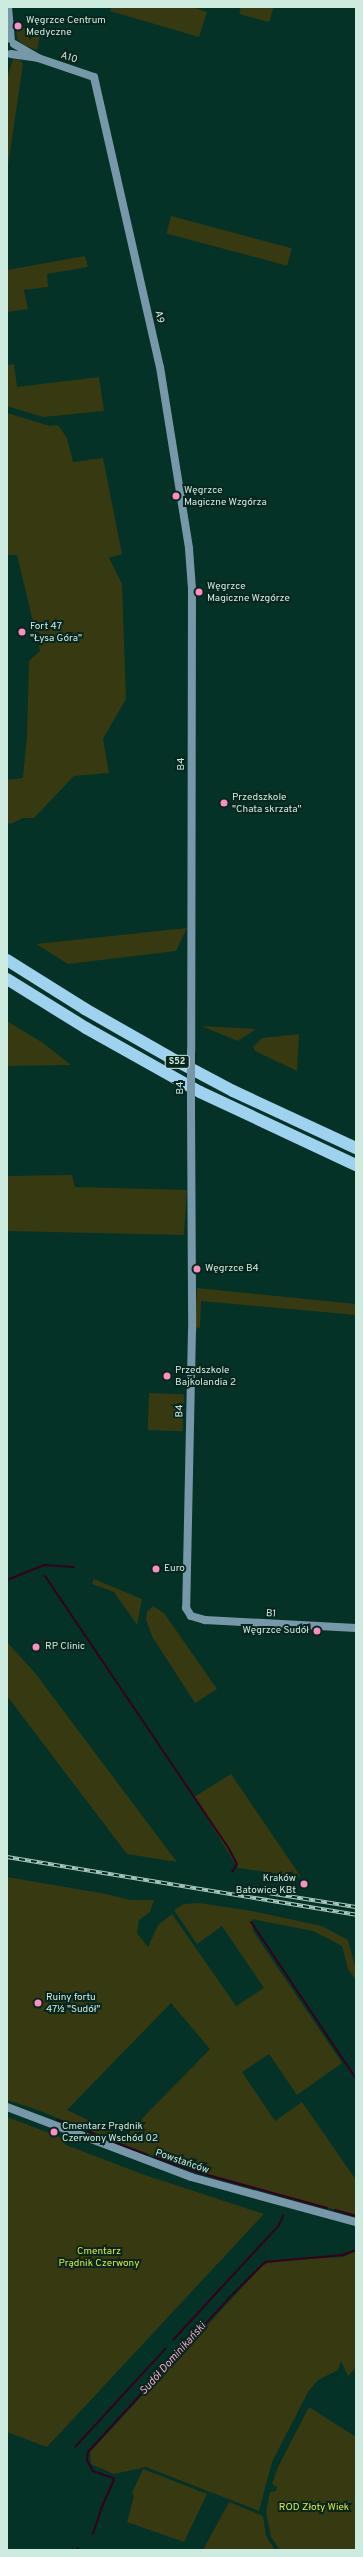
<!DOCTYPE html>
<meta charset="utf-8">
<style>
body{margin:0}
#map{position:relative;width:363px;height:2557px;overflow:hidden;background:#043227;font-family:Overpass,sans-serif}
div>[style]{position:absolute}
[style*='--x']{left:calc(var(--x)*1px);top:calc(var(--y)*1px);width:calc(var(--w)*1px);rotate:calc(var(--a)*1deg)}
.green>*{inset:0;background:#373910;transform-origin:0 0}
.stream>*{height:2px;margin:-1px;padding:0 1px;transform-origin:1px;border-radius:1px;background:#34001d}
.secondary>*{height:8px;margin:-4px;padding:0 4px;transform-origin:4px;border-radius:4px;background:#7798a9}
.highway>*{height:12px;margin:-6px;padding:0 6px;transform-origin:6px;border-radius:6px;background:#9fd2ee}
.rail>*{height:3.5px;margin-top:-1.75px;transform-origin:0;background:repeating-linear-gradient(90deg,#08261e 0 6px,#abcbc0 0 12px);box-sizing:border-box;border-block:1px solid #abcbc0}
.secondary-bridge>*{height:8px;margin:-4px;padding:0 4px;transform-origin:4px;border-radius:4px;background:#7798a9}
.dots>*{width:11px;height:11px;translate:-50% -50%;box-sizing:border-box;border:2px solid #08261e;border-radius:50%}
span{translate:-50% -50%;white-space:nowrap;text-align:center;line-height:1.15;-webkit-text-stroke:4px #08261e;paint-order:stroke}
.shield-label span{padding:1px 3px;background:#08261e;border:1px solid;border-radius:3px;-webkit-text-stroke-width:0}
.shield-label{font-size:9px;color:#ceebe0;font-weight:700}
.poi-label{font-size:10px;color:#ceebe0}
.left{translate:0 -50%;text-align:left}
.right{translate:-100% -50%;text-align:right}
.street-label{font-size:10px;color:#ceebe0}
.park-label{font-size:10px;color:#e2e932}
.water-label{font-size:11px;color:#fba4ca;font-style:italic}
.frame{position:absolute;inset:0;border:8px solid #ceebe0;pointer-events:none}
</style>
<div id="map">
<div class="green">
<i style="clip-path:polygon(111px 7px,192px 7px,207px 12px,199px 37px,110px 11px)"></i>
<i style="clip-path:polygon(241px 7px,274px 7px,269px 22px,239px 14px)"></i>
<i style="clip-path:polygon(16px 27px,41px 31px,37px 50px,24px 45px,17px 39px)"></i>
<i style="clip-path:polygon(13px 59px,20px 60px,23px 64px,7px 172px,7px 78px)"></i>
<i style="left:171px;top:216px;width:125px;height:18px;rotate:15deg"></i>
<i style="clip-path:polygon(85px 256px,88px 267px,47px 274px,48px 287px,24px 290px,28px 309px,7px 312px,7px 270px)"></i>
<i style="clip-path:polygon(14px 364px,17px 387px,99px 377px,104px 411px,43px 417px,7px 406px,7px 365px)"></i>
<i style="clip-path:polygon(7px 413px,50px 426px,58px 425px,67px 438px,73px 462px,103px 458px,122px 554px,109px 558px,122px 584px,126px 699px,103px 739px,109px 773px,74px 776px,34px 818px,23px 818px,10px 824px,7px 823px,7px 780px,23px 778px,27px 735px,29px 661px,40px 651px,17px 555px,7px 555px)"></i>
<i style="clip-path:polygon(187px 928px,176px 951px,68px 964px,36px 944px)"></i>
<i style="clip-path:polygon(7px 1021px,43px 1043px,71px 1065px,7px 1066px)"></i>
<i style="clip-path:polygon(201px 1026px,256px 1029px,238px 1041px)"></i>
<i style="clip-path:polygon(299px 1034px,297px 1071px,255px 1051px,253px 1047px,262px 1038px)"></i>
<i style="clip-path:polygon(72px 1175px,75px 1187px,187px 1190px,184px 1235px,7px 1231px,7px 1176px)"></i>
<i style="clip-path:polygon(197px 1288px,356px 1304px,356px 1315px,201px 1301px,200px 1328px,195px 1327px)"></i>
<i style="left:149px;top:1393px;width:35px;height:37px;rotate:2deg"></i>
<i style="clip-path:polygon(94px 1579px,142px 1599px,137px 1625px,114px 1592px,92px 1584px)"></i>
<i style="clip-path:polygon(153px 1606px,164px 1613px,217px 1689px,195px 1703px,153px 1638px,146px 1620px,147px 1612px)"></i>
<i style="clip-path:polygon(7px 1642px,35px 1673px,177px 1862px,127px 1854px,7px 1696px)"></i>
<i style="clip-path:polygon(231px 1774px,301px 1877px,238px 1868px,194px 1797px)"></i>
<i style="clip-path:polygon(evenodd,7px 1877px,106px 1894px,130px 1900px,154px 1900px,150px 1912px,139px 1920px,137px 1933px,148px 1947px,158px 1925px,172px 1914px,236px 2006px,264px 1988px,222px 1926px,197px 1944px,174px 1910px,184px 1904px,199px 1903px,252px 1911px,322px 1926px,348px 1940px,356px 1970px,356px 1980px,348px 1969px,342px 1946px,313px 1931px,252px 1919px,253px 1931px,342px 2063px,297px 2095px,269px 2054px,242px 2072px,275px 2121px,302px 2102px,356px 2180px,356px 2215px,194px 2172px,35px 2109px,7px 2100px,7px 1877px,171px 2003px,210px 2049px,124px 2137px,67px 2110px,171px 2003px)"></i>
<i style="clip-path:polygon(7px 2117px,60px 2137px,66px 2145px,142px 2174px,264px 2214px,47px 2447px,7px 2432px)"></i>
<i style="clip-path:polygon(356px 2251px,356px 2367px,348px 2376px,341px 2361px,338px 2370px,318px 2380px,308px 2392px,272px 2462px,259px 2511px,146px 2467px,114px 2474px,91px 2464px,90px 2452px,262px 2266px,272px 2261px,343px 2257px)"></i>
<i style="clip-path:polygon(309px 2407px,356px 2437px,356px 2550px,280px 2550px,271px 2537px,266px 2512px,270px 2492px,276px 2491px,277px 2487px,272px 2484px,278px 2467px)"></i>
<i style="clip-path:polygon(143px 2469px,207px 2494px,184px 2542px,127px 2522px,134px 2496px,132px 2493px)"></i>
<i style="clip-path:polygon(229px 2502px,263px 2516px,266px 2536px,275px 2550px,203px 2550px)"></i>
</div>
<div class="stream">
<i style="--x:45;--y:1576;--w:329;--a:56"></i>
<i style="--x:229;--y:1849;--w:17;--a:62"></i>
<i style="--x:237;--y:1864;--w:9;--a:122"></i>
<i style="--x:7;--y:1580;--w:40;--a:-22"></i>
<i style="--x:44;--y:1565;--w:30;--a:4"></i>
<i style="--x:251;--y:1922;--w:189;--a:56.2"></i>
<i style="--x:57;--y:2120;--w:23;--a:20"></i>
<i style="--x:87;--y:2131;--w:65;--a:21.8"></i>
<i style="--x:154;--y:2157;--w:46;--a:19.2"></i>
<i style="--x:197;--y:2172;--w:135;--a:15.5"></i>
<i style="--x:335;--y:2210;--w:22;--a:16"></i>
<i style="--x:173;--y:2340;--w:156;--a:-47.3"></i>
<i style="--x:279;--y:2225;--w:10;--a:-66"></i>
<i style="--x:75;--y:2447;--w:134;--a:-47.4"></i>
<i style="--x:93;--y:2534;--w:26;--a:-72"></i>
<i style="--x:101;--y:2509;--w:32;--a:-66"></i>
<i style="--x:114;--y:2480;--w:2;--a:-117"></i>
<i style="--x:113;--y:2478;--w:21;--a:-161"></i>
<i style="--x:93;--y:2471;--w:13;--a:-119"></i>
<i style="--x:87;--y:2460;--w:8;--a:-83"></i>
<i style="--x:88;--y:2452;--w:207;--a:-47.5"></i>
<i style="--x:228;--y:2299;--w:52;--a:-45"></i>
<i style="--x:265;--y:2262;--w:78;--a:-5.1"></i>
<i style="--x:343;--y:2255;--w:14;--a:-21"></i>
<i style="--x:77;--y:2550;--w:2;--a:-63"></i>
</div>
<div class="secondary">
<i style="--x:8;--y:7;--w:32;--a:85"></i>
<i style="--x:14;--y:44;--w:28;--a:30"></i>
<i style="--x:11;--y:54;--w:27;--a:8"></i>
<i style="--x:38;--y:58;--w:59;--a:18.7"></i>
<i style="--x:94;--y:77;--w:297;--a:77.2"></i>
<i style="--x:160;--y:367;--w:184;--a:80.9"></i>
<i style="--x:189;--y:549;--w:40;--a:85.7"></i>
<i style="--x:192;--y:589;--w:462;--a:90.1"></i>
<i style="--x:191;--y:1106;--w:224;--a:89.7"></i>
<i style="--x:192;--y:1330;--w:278;--a:91.2"></i>
<i style="--x:186;--y:1608;--w:9;--a:58"></i>
<i style="--x:191;--y:1616;--w:15;--a:16"></i>
<i style="--x:205;--y:1620;--w:151;--a:3"></i>
<i style="--x:7;--y:2107;--w:197;--a:20.8"></i>
<i style="--x:191;--y:2177;--w:171;--a:15.3"></i>
</div>
<div class="highway">
<i style="--x:7;--y:960;--w:92;--a:32.1"></i>
<i style="--x:85;--y:1009;--w:97;--a:29.7"></i>
<i style="--x:169;--y:1057;--w:72;--a:28"></i>
<i style="--x:233;--y:1091;--w:136;--a:24.9"></i>
<i style="--x:7;--y:979;--w:93;--a:31.8"></i>
<i style="--x:86;--y:1028;--w:131;--a:29.3"></i>
<i style="--x:200;--y:1092;--w:172;--a:25.1"></i>
</div>
<div class="rail">
<i style="--x:7;--y:1857;--w:354;--a:9.4"></i>
<i style="--x:256;--y:1891;--w:101;--a:9.1"></i>
</div>
<div class="secondary-bridge">
<i style="--x:191;--y:1051;--w:55;--a:90"></i>
</div>
<div class="dots">
<i style="left:18px;top:26px;background:#fc8fc1"></i>
<i style="left:176px;top:496px;background:#fc8fc1"></i>
<i style="left:199px;top:592px;background:#fc8fc1"></i>
<i style="left:22px;top:632px;background:#fc8fc1"></i>
<i style="left:224px;top:803px;background:#fc8fc1"></i>
<i style="left:197px;top:1269px;background:#fc8fc1"></i>
<i style="left:167px;top:1376px;background:#fc8fc1"></i>
<i style="left:156px;top:1569px;background:#fc8fc1"></i>
<i style="left:317px;top:1631px;background:#fc8fc1"></i>
<i style="left:36px;top:1647px;background:#fc8fc1"></i>
<i style="left:304px;top:1884px;background:#fc8fc1"></i>
<i style="left:38px;top:2003px;background:#fc8fc1"></i>
<i style="left:54px;top:2132px;background:#fc8fc1"></i>
</div>
<div class="shield-label">
<span style="left:177px;top:1062px">S52</span>
</div>
<div class="poi-label">
<span class="left" style="left:26px;top:26px">Węgrzce Centrum<br>Medyczne</span>
<span class="left" style="left:184px;top:496px">Węgrzce<br>Magiczne Wzgórza</span>
<span class="left" style="left:207px;top:592px">Węgrzce<br>Magiczne Wzgórze</span>
<span class="left" style="left:30px;top:632px">Fort 47<br>"Łysa Góra"</span>
<span class="left" style="left:232px;top:803px">Przedszkole<br>"Chata skrzata"</span>
<span class="left" style="left:205px;top:1269px">Węgrzce B4</span>
<span class="left" style="left:175px;top:1376px">Przedszkole<br>Bajkolandia 2</span>
<span class="left" style="left:164px;top:1569px">Euro</span>
<span class="right" style="left:309px;top:1631px">Węgrzce Sudół</span>
<span class="left" style="left:45px;top:1647px">RP Clinic</span>
<span class="right" style="left:296px;top:1884px">Kraków<br>Batowice KBt</span>
<span class="left" style="left:46px;top:2003px">Ruiny fortu<br>47½ "Sudół"</span>
<span class="left" style="left:62px;top:2132px">Cmentarz Prądnik<br>Czerwony Wschód 02</span>
</div>
<div class="street-label">
<span style="left:69px;top:58px;rotate:18deg">A10</span>
<span style="left:159px;top:317px;rotate:79deg">A9</span>
<span style="left:182px;top:764px;rotate:-90deg">B4</span>
<span style="left:181px;top:1088px;rotate:-90deg">B4</span>
<span style="left:180px;top:1411px;rotate:-89deg">B4</span>
<span style="left:271px;top:1614px;rotate:4deg">B1</span>
<span style="left:182px;top:2162px;rotate:19deg">Powstańców</span>
</div>
<div class="park-label">
<span style="left:99px;top:2257px">Cmentarz<br>Prądnik Czerwony</span>
<span style="left:314px;top:2508px">ROD Złoty Wiek</span>
</div>
<div class="water-label">
<span style="left:173px;top:2359px;rotate:-48deg">Sudół Dominikański</span>
</div>
<div class="frame"></div>
</div>
